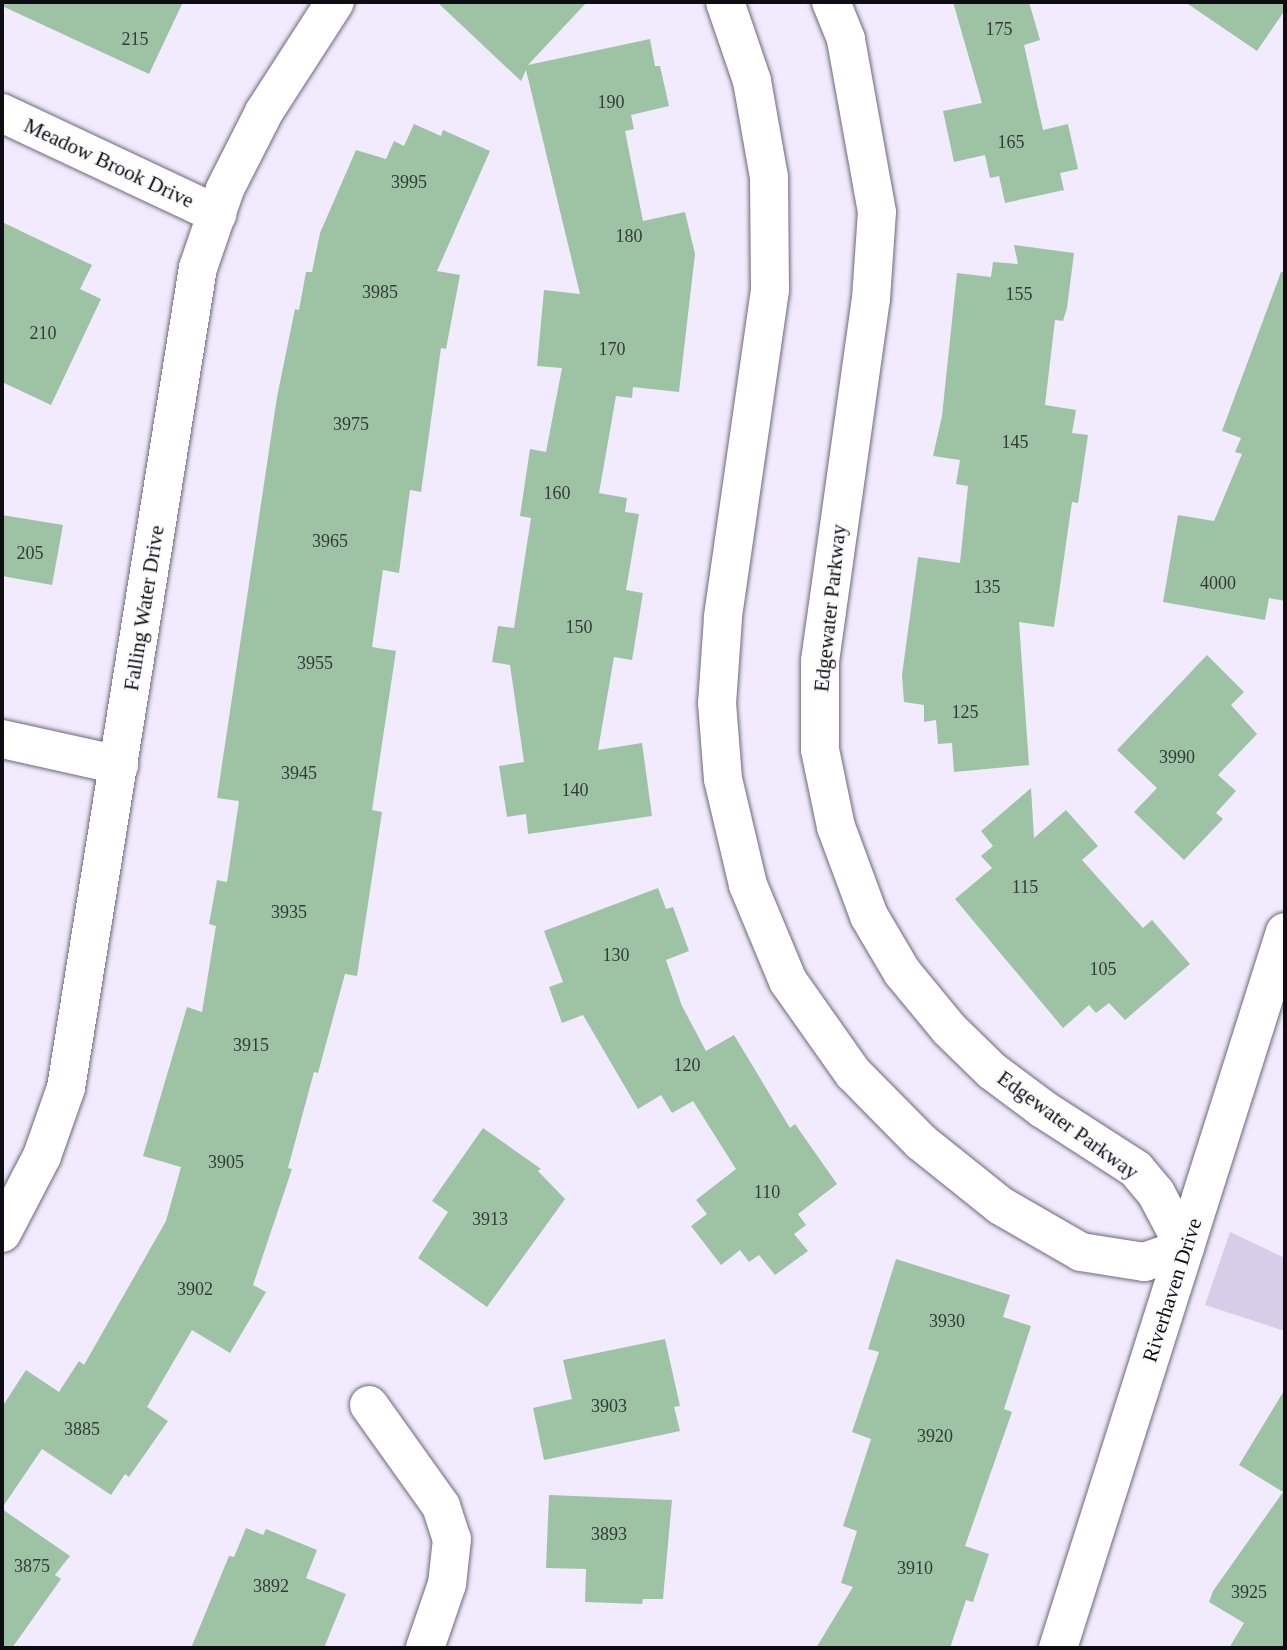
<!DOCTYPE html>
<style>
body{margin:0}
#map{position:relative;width:1287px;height:1650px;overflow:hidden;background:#f2ebfd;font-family:Georgia,serif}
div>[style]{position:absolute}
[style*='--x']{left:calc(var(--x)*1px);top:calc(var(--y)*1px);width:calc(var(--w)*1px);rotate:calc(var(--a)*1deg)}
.green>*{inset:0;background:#d7cde8}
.building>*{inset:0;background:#9ec3a4}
.roads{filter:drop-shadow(0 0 2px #6f687b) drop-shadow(0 0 2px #6f687b)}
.street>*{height:38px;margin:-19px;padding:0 19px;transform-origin:19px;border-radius:19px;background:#fff}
span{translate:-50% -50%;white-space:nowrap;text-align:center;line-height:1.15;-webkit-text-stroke:5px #fcfcfc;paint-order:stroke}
.number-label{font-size:18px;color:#333a38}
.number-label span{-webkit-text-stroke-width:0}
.street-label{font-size:21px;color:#0f0d14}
.frame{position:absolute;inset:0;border:4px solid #0f0d14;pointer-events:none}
</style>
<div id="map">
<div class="green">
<i style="clip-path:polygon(1230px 1232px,1285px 1258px,1285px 1331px,1205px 1305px)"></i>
</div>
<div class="building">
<i style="clip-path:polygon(2px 2px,183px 2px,149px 74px,2px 6px)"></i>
<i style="clip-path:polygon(437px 2px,587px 2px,528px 65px,650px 39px,655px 66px,660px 66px,669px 106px,631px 115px,634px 129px,625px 131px,643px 221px,685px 212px,695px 254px,679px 392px,633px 387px,632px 398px,616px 396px,599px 493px,627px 498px,625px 512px,639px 514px,626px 590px,643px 593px,632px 660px,614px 657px,598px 750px,642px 743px,652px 816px,528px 834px,526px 814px,507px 817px,499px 766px,524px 762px,510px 665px,492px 662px,498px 626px,514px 628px,531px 518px,520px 516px,530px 449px,546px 452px,562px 368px,537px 366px,544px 290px,580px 294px,526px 70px,521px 81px)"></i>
<i style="clip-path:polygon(953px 2px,1029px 2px,1040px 40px,1024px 45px,1043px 130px,1068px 124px,1078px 169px,1060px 173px,1064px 190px,1005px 203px,999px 176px,990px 178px,985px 155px,954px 162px,943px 111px,982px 103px)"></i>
<i style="clip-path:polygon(1185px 2px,1285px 2px,1285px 10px,1257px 51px)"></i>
<i style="clip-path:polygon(414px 124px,441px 136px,443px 130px,490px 151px,437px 271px,460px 275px,446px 349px,441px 348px,421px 492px,410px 490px,399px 573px,383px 570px,372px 647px,396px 651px,372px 810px,382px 812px,357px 976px,345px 974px,318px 1073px,314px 1072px,288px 1168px,292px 1169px,253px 1285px,266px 1292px,230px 1353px,192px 1330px,147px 1407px,168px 1421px,129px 1477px,125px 1474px,111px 1495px,42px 1449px,2px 1508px,2px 1407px,26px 1370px,59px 1392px,79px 1361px,84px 1365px,166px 1221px,181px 1167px,143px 1156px,187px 1007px,202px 1012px,216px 926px,209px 924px,217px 880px,227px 882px,239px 801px,217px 798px,277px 397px,295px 309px,299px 310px,306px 272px,312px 272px,320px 233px,356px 150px,386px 159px,394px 141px,404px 146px)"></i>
<i style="clip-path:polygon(2px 222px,92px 265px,80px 289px,101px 299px,51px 405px,2px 382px)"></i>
<i style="clip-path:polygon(1014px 245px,1074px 253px,1067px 308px,1063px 321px,1055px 320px,1045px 405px,1076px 410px,1072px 433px,1088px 435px,1078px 503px,1072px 502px,1054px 627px,1019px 622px,1029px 765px,954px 772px,952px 743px,938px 744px,936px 720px,924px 722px,924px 705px,904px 702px,902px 675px,918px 557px,960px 563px,968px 486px,956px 484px,960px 460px,933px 456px,942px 416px,957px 273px,991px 277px,993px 262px,1018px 264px)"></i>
<i style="clip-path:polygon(1281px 272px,1285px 272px,1285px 601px,1269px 598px,1265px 620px,1163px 602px,1178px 515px,1214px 521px,1242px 454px,1235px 452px,1241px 438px,1222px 431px)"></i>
<i style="clip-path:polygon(2px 515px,63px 525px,52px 585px,2px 576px)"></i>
<i style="clip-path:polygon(1207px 655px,1244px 692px,1231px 705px,1257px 734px,1218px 775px,1236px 791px,1216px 813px,1223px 819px,1184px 860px,1134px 812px,1157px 788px,1117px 750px)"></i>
<i style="clip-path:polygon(1031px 788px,1034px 838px,1066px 810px,1098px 846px,1082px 860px,1143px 928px,1152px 920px,1190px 964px,1125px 1020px,1109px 1003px,1096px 1013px,1089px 1005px,1063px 1028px,955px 899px,992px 868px,981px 856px,993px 846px,981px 831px)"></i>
<i style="clip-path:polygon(658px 888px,666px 909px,673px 907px,689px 951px,666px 960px,682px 1006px,706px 1051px,734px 1035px,790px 1128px,795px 1124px,837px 1184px,798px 1214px,806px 1225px,794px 1234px,808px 1251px,775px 1275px,759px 1255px,749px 1262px,740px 1250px,721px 1265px,691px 1226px,707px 1214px,696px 1200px,736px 1169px,693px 1101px,672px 1113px,661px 1095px,638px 1109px,583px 1015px,562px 1023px,549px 987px,563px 982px,544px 931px)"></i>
<i style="clip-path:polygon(483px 1128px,541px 1169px,538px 1171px,565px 1199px,487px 1307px,418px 1258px,448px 1212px,432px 1201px)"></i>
<i style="clip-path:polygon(896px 1259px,1010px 1295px,1003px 1317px,1031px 1326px,1004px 1409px,1012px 1412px,965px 1546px,989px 1554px,973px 1602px,966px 1600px,950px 1648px,816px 1648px,853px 1587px,841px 1583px,857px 1531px,843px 1526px,871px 1439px,852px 1432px,879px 1352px,868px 1349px)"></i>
<i style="clip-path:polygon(665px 1339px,680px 1406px,674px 1407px,680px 1431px,544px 1460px,533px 1408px,572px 1399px,563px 1360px)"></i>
<i style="clip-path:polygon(1285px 1389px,1285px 1648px,1229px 1648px,1244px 1623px,1209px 1602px,1213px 1591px,1283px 1492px,1239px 1465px)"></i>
<i style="clip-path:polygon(549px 1495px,672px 1500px,663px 1599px,643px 1599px,642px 1604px,585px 1602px,586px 1569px,546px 1568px)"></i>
<i style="clip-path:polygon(2px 1509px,70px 1556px,55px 1575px,61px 1579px,12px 1648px,2px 1648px)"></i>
<i style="clip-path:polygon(246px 1528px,263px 1535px,266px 1529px,317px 1550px,306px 1578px,346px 1594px,324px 1648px,191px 1648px,229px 1556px,234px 1557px)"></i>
</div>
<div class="roads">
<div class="street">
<i style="--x:725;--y:2;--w:83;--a:71.1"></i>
<i style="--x:752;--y:81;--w:97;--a:80"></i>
<i style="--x:769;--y:177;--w:113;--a:89.5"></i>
<i style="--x:770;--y:290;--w:331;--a:98.2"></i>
<i style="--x:723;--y:618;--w:85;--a:94"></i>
<i style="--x:717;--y:703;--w:76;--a:85.5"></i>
<i style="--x:723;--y:779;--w:109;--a:76.7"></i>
<i style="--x:748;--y:885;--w:104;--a:67.4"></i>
<i style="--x:788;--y:981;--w:113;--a:54.8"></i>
<i style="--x:853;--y:1073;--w:97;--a:45.4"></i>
<i style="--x:921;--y:1142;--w:102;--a:38.7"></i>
<i style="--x:1001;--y:1206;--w:92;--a:29.9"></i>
<i style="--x:1081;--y:1252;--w:64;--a:9"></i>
<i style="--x:1144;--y:1262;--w:43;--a:-18.9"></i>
<i style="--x:1185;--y:1248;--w:62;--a:-117.8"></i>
<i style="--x:1156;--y:1193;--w:31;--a:-130"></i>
<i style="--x:1136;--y:1169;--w:111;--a:-147.2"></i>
<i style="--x:1043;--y:1109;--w:64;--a:-143.3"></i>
<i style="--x:992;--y:1071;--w:60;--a:-135.7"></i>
<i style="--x:949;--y:1029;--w:74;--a:-129.5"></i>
<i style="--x:902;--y:972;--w:65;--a:-120.5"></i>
<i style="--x:869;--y:916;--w:95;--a:-110.3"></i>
<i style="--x:836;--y:827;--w:79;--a:-101.7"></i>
<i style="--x:820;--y:750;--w:89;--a:-90"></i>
<i style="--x:820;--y:661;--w:366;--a:-82"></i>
<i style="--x:871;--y:299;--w:87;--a:-86.1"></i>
<i style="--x:877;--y:212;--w:176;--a:-100.2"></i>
<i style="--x:846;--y:39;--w:40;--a:-112"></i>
<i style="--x:2;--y:113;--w:238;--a:25.2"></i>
<i style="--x:2;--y:739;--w:120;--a:12.5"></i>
<i style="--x:2;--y:1233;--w:87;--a:-62.5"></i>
<i style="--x:42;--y:1156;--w:72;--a:-70.6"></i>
<i style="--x:66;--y:1088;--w:831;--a:-80.86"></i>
<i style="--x:198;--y:268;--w:83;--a:-71.1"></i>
<i style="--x:225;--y:189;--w:86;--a:-63.1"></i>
<i style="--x:264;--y:112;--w:131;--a:-57.2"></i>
<i style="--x:369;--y:1405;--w:124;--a:54.5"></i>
<i style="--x:441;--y:1506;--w:35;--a:72"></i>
<i style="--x:452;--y:1539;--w:45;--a:96.3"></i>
<i style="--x:447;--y:1584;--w:68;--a:109"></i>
<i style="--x:1058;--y:1648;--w:751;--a:-72.41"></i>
</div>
</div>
<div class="number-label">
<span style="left:999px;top:29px">175</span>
<span style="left:135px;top:39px">215</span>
<span style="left:611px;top:102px">190</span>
<span style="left:1011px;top:142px">165</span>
<span style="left:409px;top:182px">3995</span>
<span style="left:629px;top:236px">180</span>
<span style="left:380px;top:292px">3985</span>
<span style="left:1019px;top:294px">155</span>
<span style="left:43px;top:333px">210</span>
<span style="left:612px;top:349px">170</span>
<span style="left:351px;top:424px">3975</span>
<span style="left:1015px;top:442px">145</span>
<span style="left:557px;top:493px">160</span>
<span style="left:330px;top:541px">3965</span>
<span style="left:30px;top:553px">205</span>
<span style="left:1218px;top:583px">4000</span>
<span style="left:987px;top:587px">135</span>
<span style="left:579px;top:627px">150</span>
<span style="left:315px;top:663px">3955</span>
<span style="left:965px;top:712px">125</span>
<span style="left:1177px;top:757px">3990</span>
<span style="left:299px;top:773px">3945</span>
<span style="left:575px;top:790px">140</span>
<span style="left:1025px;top:887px">115</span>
<span style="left:289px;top:912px">3935</span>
<span style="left:616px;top:955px">130</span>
<span style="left:1103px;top:969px">105</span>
<span style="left:251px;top:1045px">3915</span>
<span style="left:687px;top:1065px">120</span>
<span style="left:226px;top:1162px">3905</span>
<span style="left:767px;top:1192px">110</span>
<span style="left:490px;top:1219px">3913</span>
<span style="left:195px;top:1289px">3902</span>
<span style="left:947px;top:1321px">3930</span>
<span style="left:609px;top:1406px">3903</span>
<span style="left:82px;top:1429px">3885</span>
<span style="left:935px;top:1436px">3920</span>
<span style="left:609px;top:1534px">3893</span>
<span style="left:32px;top:1566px">3875</span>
<span style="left:915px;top:1568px">3910</span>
<span style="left:271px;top:1586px">3892</span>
<span style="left:1249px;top:1592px">3925</span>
</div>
<div class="street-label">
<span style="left:109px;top:163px;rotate:25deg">Meadow Brook Drive</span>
<span style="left:144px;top:608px;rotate:-81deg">Falling Water Drive</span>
<span style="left:830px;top:608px;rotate:-84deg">Edgewater Parkway</span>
<span style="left:1068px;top:1125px;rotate:36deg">Edgewater Parkway</span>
<span style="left:1172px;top:1290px;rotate:-72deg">Riverhaven Drive</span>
</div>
<div class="frame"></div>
</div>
